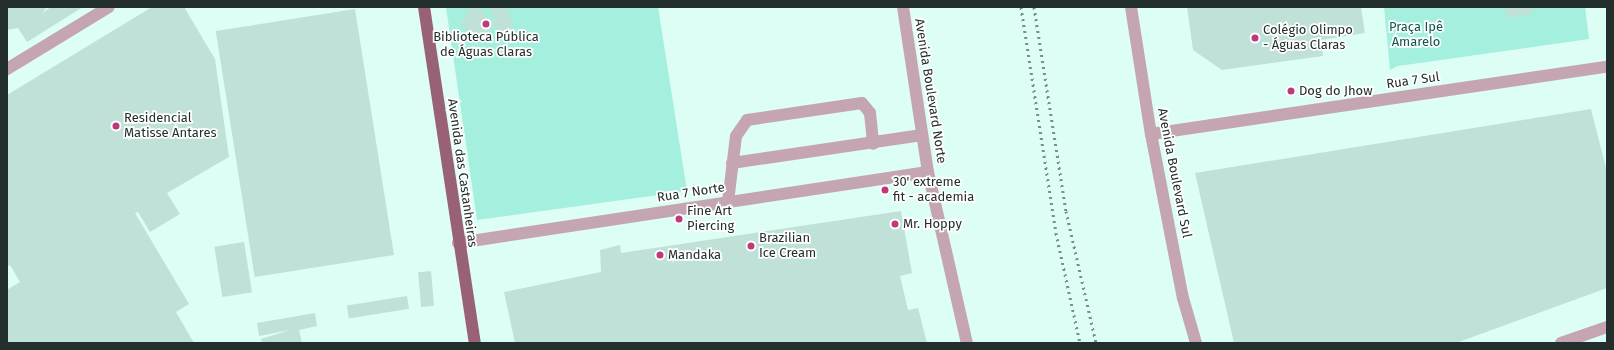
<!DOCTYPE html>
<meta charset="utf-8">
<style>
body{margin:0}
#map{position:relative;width:1614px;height:350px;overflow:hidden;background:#dcfef5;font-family:"Fira Sans",sans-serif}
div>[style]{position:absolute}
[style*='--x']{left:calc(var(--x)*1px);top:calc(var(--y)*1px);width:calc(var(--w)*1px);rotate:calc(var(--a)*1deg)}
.green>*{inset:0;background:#a4efdd}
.building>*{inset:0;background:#bfe1d8;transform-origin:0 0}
.minor>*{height:12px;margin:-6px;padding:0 6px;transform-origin:6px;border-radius:6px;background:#c5a5b1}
.major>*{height:12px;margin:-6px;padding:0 6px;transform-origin:6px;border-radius:6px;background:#996178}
.rail>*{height:3px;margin-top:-1.5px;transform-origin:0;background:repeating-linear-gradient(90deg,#798f8a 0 2px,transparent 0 6px)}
.dots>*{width:11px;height:11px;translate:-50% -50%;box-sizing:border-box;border:2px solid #fff;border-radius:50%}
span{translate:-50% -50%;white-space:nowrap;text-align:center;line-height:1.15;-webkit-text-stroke:3.5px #fff;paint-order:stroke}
.park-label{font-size:13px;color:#0b584b}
.poi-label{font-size:13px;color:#222f2c}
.left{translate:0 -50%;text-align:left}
.street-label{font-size:13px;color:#222f2c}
.frame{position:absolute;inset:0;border:8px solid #222f2c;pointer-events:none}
</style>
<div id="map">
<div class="green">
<i style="clip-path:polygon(446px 7px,658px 7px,687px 191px,477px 220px)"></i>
<i style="clip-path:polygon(1384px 7px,1585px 7px,1589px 39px,1398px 66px,1390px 70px)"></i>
</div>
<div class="building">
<i style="clip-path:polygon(7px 7px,47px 7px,42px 13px,51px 7px,83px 7px,27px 42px,18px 28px,7px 30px)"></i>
<i style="clip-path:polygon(152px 7px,184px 7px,215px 59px,229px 157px,167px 193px,180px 214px,150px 232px,138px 212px,135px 213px,189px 304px,176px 312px,194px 343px,7px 343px,7px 290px,20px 282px,10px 265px,7px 267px,7px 95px)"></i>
<i style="clip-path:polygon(470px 7px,479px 7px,490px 22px,495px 21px,490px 7px,507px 7px,513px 27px,498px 33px,496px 26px,491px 28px,479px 44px,467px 34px,465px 27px,460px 26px)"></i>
<i style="clip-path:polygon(1187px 7px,1361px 7px,1365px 33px,1321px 40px,1323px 56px,1222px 70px,1193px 50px)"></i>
<i style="clip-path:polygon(1505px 7px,1531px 7px,1532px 14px,1507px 18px)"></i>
<i style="left:355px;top:9px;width:249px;height:141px;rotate:81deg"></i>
<i style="clip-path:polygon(1591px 109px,1607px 172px,1607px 288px,1456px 343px,1234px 343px,1195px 173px)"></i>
<i style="clip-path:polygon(901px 211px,912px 273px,900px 276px,908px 310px,918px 308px,927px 343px,515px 343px,504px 292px,601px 272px,600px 250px,620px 245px,621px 253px)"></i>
<i style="left:244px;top:242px;width:51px;height:30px;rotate:81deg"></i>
<i style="left:431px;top:271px;width:35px;height:13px;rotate:85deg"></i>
<i style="left:407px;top:296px;width:13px;height:61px;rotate:81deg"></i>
<i style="clip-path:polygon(315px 313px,317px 326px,299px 330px,302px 343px,262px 343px,261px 339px,290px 330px,259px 336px,257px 323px)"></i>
</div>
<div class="minor">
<i style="--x:903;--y:7;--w:167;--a:81.4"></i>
<i style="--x:928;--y:172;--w:175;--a:77.2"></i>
<i style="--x:1131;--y:7;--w:129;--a:81.1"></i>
<i style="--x:1151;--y:134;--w:167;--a:79"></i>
<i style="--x:1183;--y:298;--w:47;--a:73.9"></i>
<i style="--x:7;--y:69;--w:119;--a:-31.3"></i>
<i style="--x:1151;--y:134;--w:461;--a:-8.4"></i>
<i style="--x:732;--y:163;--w:192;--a:-8.4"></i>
<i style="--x:728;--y:202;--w:66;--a:-83.1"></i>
<i style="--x:736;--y:136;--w:19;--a:-55"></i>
<i style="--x:747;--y:120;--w:116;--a:-8.4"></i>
<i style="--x:862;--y:103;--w:13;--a:51"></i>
<i style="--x:870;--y:113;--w:31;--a:84"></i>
<i style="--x:458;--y:243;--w:475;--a:-8.6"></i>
<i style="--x:1561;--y:343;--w:49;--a:-19.2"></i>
</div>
<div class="major">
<i style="--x:424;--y:7;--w:340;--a:81.4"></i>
</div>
<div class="rail">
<i style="--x:1021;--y:7;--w:229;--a:81.2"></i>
<i style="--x:1056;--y:233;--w:113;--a:77.7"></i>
<i style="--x:1034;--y:7;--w:206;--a:81.1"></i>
<i style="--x:1066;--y:211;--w:135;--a:77.2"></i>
</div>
<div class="dots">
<i style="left:486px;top:24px;background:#be397b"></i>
<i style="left:1255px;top:38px;background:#be397b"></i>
<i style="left:1291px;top:91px;background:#be397b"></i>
<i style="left:116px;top:126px;background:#be397b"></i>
<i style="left:885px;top:190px;background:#be397b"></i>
<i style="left:679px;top:219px;background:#be397b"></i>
<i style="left:895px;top:224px;background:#be397b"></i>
<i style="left:751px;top:246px;background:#be397b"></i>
<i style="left:660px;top:255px;background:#be397b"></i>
</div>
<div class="park-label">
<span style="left:1416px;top:35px">Praça Ipê<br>Amarelo</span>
</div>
<div class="poi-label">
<span class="left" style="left:1263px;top:38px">Colégio Olimpo<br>- Águas Claras</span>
<span style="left:486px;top:45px">Biblioteca Pública<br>de Águas Claras</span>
<span class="left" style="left:1299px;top:91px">Dog do Jhow</span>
<span class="left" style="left:124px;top:126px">Residencial<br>Matisse Antares</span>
<span class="left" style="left:893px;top:190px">30' extreme<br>fit - academia</span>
<span class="left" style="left:687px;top:219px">Fine Art<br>Piercing</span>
<span class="left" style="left:903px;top:224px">Mr. Hoppy</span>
<span class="left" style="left:759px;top:246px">Brazilian<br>Ice Cream</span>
<span class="left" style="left:668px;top:255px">Mandaka</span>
</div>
<div class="street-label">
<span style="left:1413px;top:81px;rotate:-8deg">Rua 7 Sul</span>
<span style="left:930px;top:91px;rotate:81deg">Avenida Boulevard Norte</span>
<span style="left:462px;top:173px;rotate:82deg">Avenida das Castanheiras</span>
<span style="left:1174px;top:173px;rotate:79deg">Avenida Boulevard Sul</span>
<span style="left:691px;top:193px;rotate:-9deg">Rua 7 Norte</span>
</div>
<div class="frame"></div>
</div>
